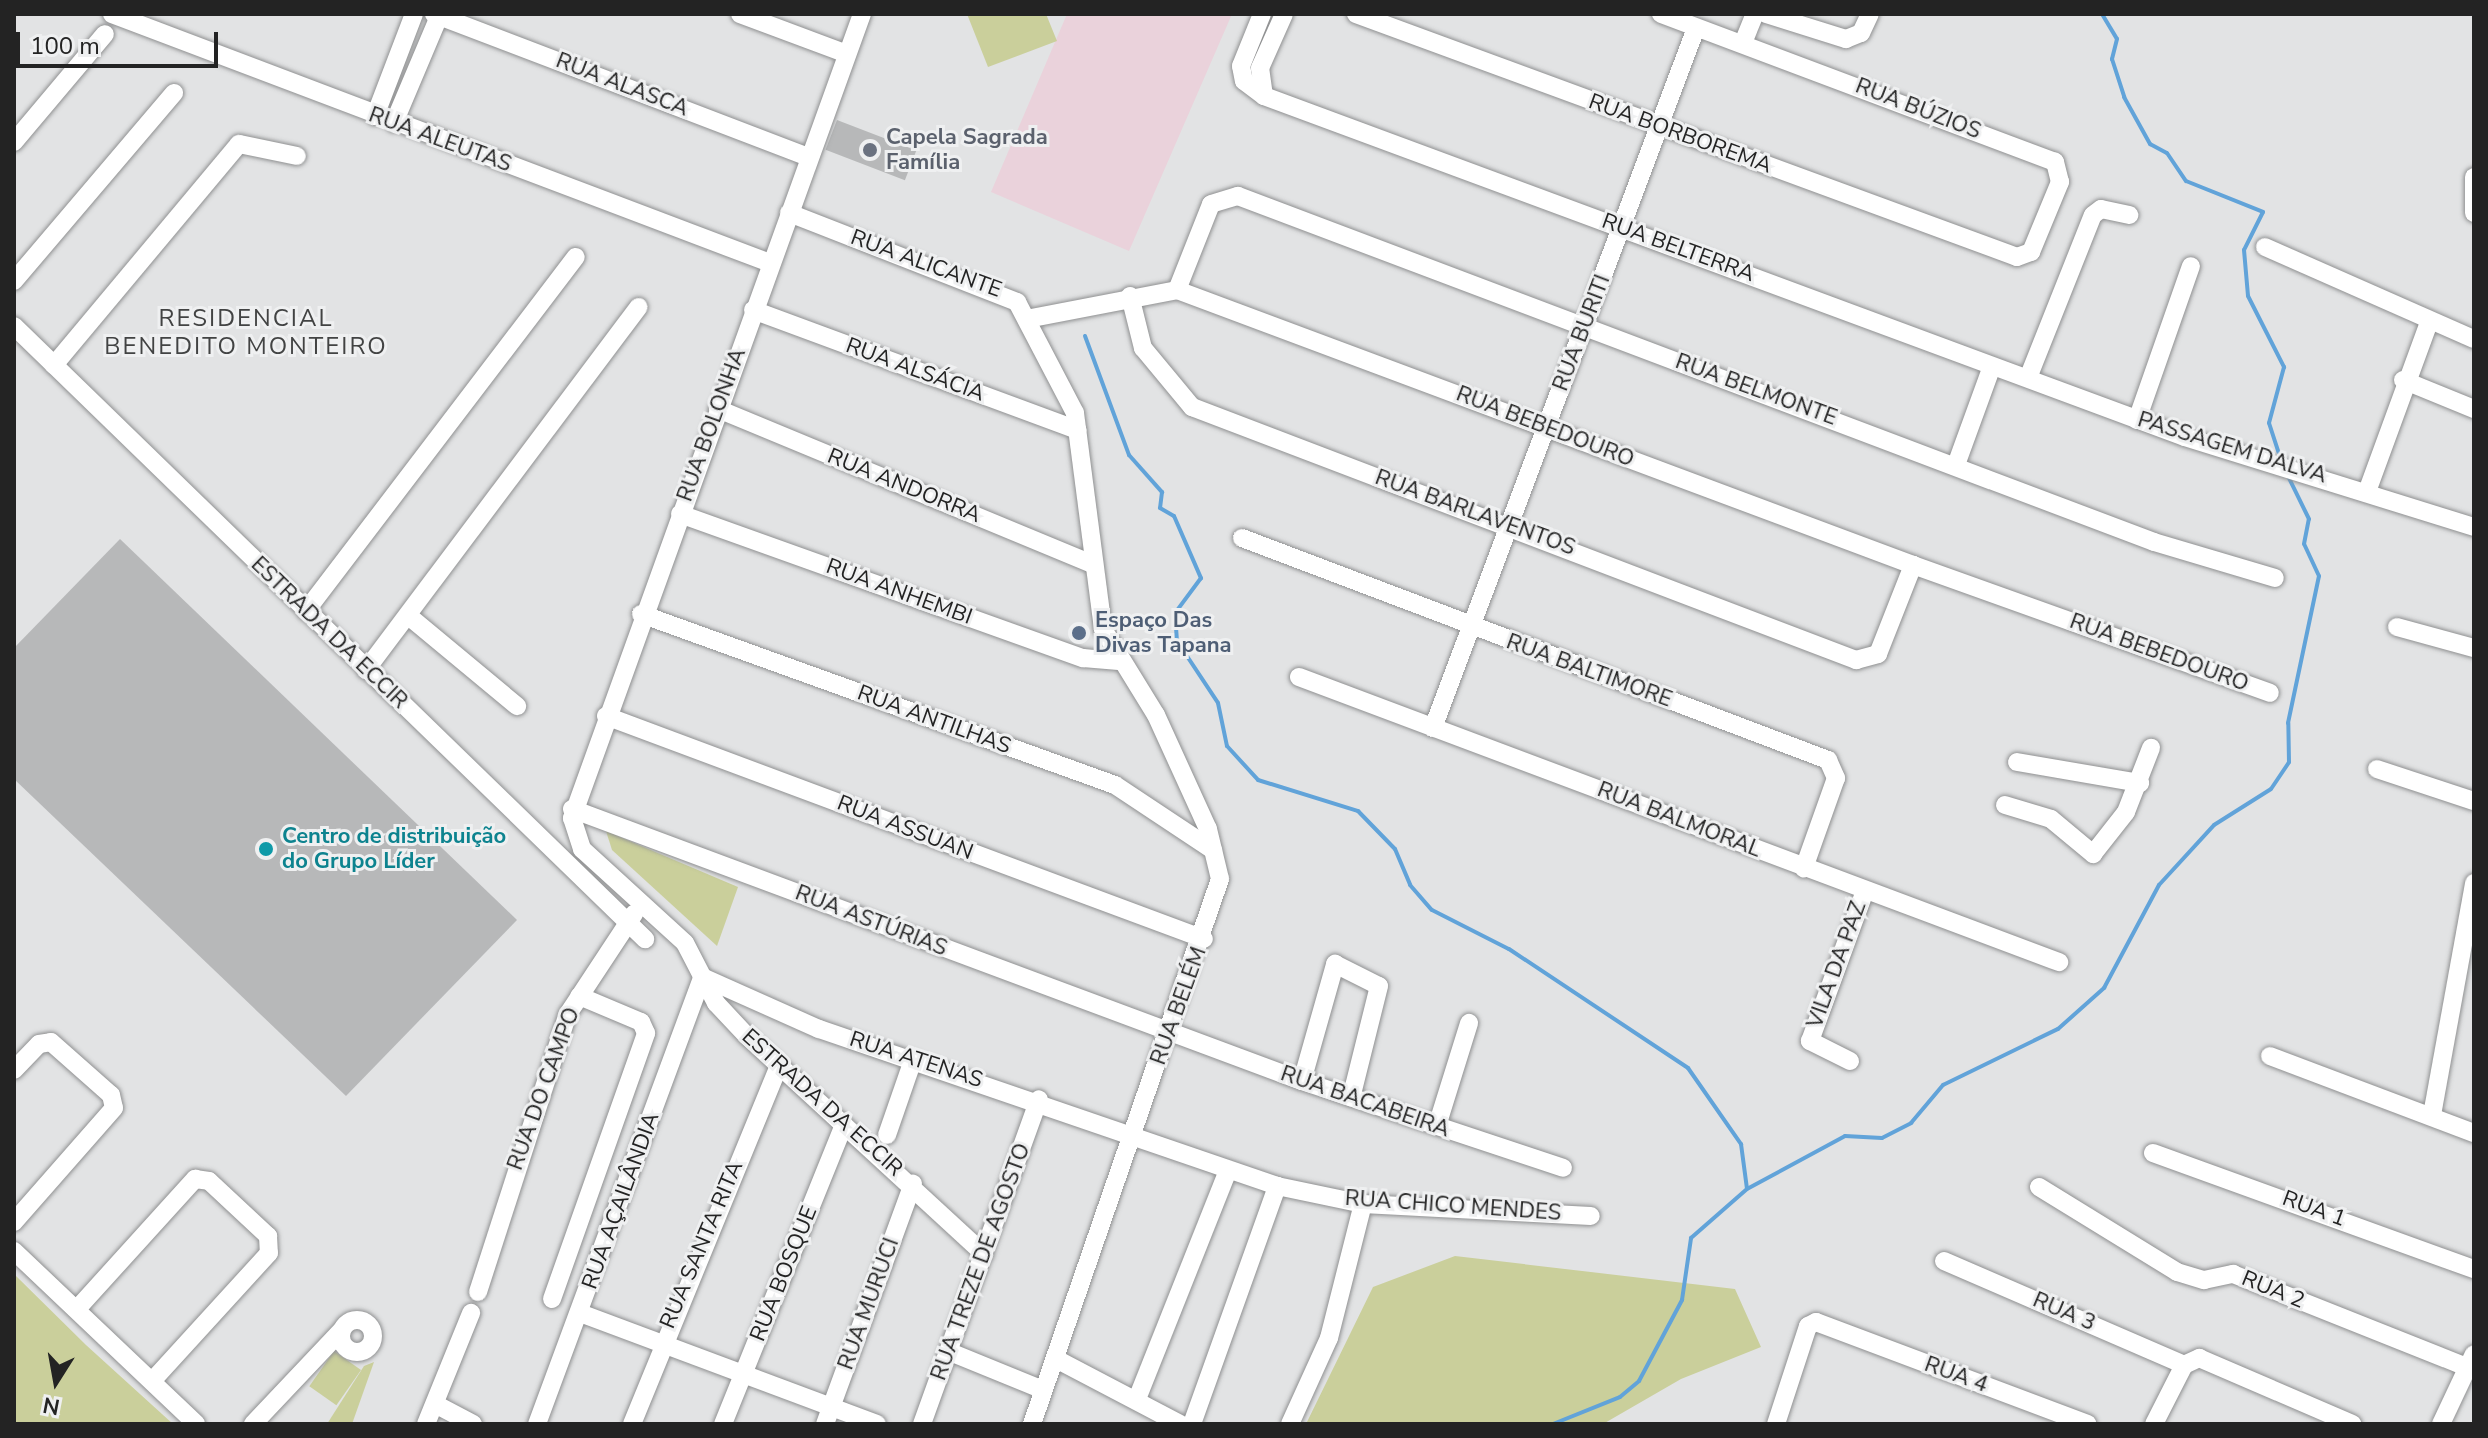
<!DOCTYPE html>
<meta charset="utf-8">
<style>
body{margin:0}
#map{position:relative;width:2488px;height:1438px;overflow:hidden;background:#e2e3e4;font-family:"Nunito Sans",sans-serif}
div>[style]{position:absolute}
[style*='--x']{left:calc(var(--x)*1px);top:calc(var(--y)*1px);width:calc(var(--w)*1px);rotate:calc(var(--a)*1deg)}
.education>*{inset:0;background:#ead2db}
.green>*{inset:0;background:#cacf9b;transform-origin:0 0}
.stream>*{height:4px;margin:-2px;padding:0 2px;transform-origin:2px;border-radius:2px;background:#61a3d9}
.building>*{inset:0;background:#b7b8b9;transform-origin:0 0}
.roads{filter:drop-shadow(0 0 2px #8f9091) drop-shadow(0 0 2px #8f9091)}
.minor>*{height:18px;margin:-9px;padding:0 9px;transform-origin:9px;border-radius:9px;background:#fff}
.minor>.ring{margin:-9px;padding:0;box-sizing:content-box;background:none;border:18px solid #fff;border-radius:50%}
.dots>*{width:22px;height:22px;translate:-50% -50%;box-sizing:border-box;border:4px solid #eff0f1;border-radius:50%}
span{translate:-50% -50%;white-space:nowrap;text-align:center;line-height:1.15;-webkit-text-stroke:6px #eff0f1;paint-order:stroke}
.street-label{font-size:22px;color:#232323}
.worship-label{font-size:22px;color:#5b616d;font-weight:700}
.left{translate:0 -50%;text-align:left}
.service-label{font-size:22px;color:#4e5e75;font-weight:700}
.culture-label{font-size:22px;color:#0d838f;font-weight:700}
.neighbourhood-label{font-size:24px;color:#424343;letter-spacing:2px}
.frame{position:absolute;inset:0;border:16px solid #232323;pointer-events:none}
.north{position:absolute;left:16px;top:1342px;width:80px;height:80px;-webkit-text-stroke:6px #eff0f1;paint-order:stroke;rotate:191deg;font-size:22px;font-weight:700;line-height:32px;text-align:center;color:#232323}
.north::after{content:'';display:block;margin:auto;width:28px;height:36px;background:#232323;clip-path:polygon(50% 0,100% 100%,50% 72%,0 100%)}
.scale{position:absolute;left:16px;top:32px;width:202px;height:36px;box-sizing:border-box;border:4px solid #232323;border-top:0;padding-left:10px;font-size:24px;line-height:28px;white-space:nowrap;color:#232323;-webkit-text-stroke:6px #eff0f1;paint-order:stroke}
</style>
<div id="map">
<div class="education">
<i style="clip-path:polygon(1067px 14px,1232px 14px,1129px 251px,991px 192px)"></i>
</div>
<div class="green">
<i style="clip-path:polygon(967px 14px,1046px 14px,1057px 41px,988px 67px)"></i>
<i style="clip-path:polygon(606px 831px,738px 887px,717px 946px,612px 850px)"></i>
<i style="clip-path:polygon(1455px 1256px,1735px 1289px,1761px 1347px,1681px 1379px,1603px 1424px,1306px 1424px,1373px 1287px)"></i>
<i style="clip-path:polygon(14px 1274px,86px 1345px,173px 1424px,14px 1424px)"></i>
<i style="left:334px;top:1351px;width:33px;height:43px;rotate:35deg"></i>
<i style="clip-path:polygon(374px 1362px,352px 1424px,327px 1424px,364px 1366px)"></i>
</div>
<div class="stream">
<i style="--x:2102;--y:14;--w:29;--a:59"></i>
<i style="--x:2117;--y:39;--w:21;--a:104"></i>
<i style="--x:2112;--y:59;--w:40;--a:72"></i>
<i style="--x:2124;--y:97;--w:54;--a:61"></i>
<i style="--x:2150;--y:144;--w:19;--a:28"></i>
<i style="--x:2167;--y:153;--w:34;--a:56"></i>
<i style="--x:2186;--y:181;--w:83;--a:21.9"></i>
<i style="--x:2263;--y:212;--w:42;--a:116.6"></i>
<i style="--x:2244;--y:250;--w:46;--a:85"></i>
<i style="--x:2248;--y:296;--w:80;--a:63.1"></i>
<i style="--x:2284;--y:367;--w:58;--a:105"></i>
<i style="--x:2269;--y:423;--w:38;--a:72"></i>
<i style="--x:1085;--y:336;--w:127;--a:69.7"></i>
<i style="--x:1129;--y:455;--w:50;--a:48.3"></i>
<i style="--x:1162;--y:492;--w:16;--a:97"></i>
<i style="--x:1160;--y:508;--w:16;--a:30"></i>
<i style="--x:1174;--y:516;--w:68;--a:66.5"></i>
<i style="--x:1201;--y:578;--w:44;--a:126.6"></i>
<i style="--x:1175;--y:613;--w:28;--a:86"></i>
<i style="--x:1177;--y:641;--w:74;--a:56.5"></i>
<i style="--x:1218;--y:703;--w:44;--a:78.2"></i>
<i style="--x:1227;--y:746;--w:46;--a:47.6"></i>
<i style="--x:1258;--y:780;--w:105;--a:17.2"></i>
<i style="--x:1358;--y:811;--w:53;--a:45.8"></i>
<i style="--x:1395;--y:849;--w:39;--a:67"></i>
<i style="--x:1410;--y:885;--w:33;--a:49"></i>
<i style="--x:1432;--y:910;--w:86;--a:26.9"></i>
<i style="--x:1509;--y:949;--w:215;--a:33.6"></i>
<i style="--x:1688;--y:1068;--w:93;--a:55.1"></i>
<i style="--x:1741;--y:1144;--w:45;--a:82.4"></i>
<i style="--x:1553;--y:1424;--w:72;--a:-21.9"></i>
<i style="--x:1620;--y:1397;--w:25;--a:-40"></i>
<i style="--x:1639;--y:1381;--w:92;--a:-62"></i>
<i style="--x:1682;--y:1300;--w:63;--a:-81.7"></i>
<i style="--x:1691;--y:1238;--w:74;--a:-41.2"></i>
<i style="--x:1747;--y:1189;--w:111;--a:-28.4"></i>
<i style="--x:1845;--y:1136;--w:37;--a:3"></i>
<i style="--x:1882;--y:1138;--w:33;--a:-27"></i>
<i style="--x:1911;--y:1123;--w:50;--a:-49.9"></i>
<i style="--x:1943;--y:1085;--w:128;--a:-26"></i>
<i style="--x:2058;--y:1029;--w:62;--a:-41.7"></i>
<i style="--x:2104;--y:988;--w:117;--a:-61.9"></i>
<i style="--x:2159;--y:885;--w:81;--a:-47.5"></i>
<i style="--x:2214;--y:825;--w:67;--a:-32.3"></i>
<i style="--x:2271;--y:789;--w:32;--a:-56"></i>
<i style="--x:2289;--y:762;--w:39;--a:-91"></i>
<i style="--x:2288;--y:723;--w:150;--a:-78.1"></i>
<i style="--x:2319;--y:576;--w:35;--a:-115"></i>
<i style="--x:2304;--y:544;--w:25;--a:-79"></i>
<i style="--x:2309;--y:519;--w:50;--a:-116.1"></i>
</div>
<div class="building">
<i style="left:837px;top:120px;width:85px;height:32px;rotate:21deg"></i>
<i style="clip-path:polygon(120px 539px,517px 920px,346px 1096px,14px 779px,14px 648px)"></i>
</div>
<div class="roads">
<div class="minor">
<i style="--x:112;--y:14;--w:704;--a:20.73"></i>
<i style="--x:434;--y:14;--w:401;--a:20.9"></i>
<i style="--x:740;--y:14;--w:114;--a:20.5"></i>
<i style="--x:862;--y:14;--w:855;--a:109.83"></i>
<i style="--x:572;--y:818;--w:33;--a:72"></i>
<i style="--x:582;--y:849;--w:139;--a:42.4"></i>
<i style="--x:685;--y:943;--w:68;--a:62.7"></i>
<i style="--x:716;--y:1003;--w:45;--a:46.8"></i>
<i style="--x:747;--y:1036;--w:322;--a:42.6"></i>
<i style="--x:1262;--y:14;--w:56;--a:112"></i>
<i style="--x:1241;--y:66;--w:15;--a:79"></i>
<i style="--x:1244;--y:81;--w:25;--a:37"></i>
<i style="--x:1264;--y:96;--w:982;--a:20.32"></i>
<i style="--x:2185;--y:437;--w:303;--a:17.3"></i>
<i style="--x:1356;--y:14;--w:704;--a:20.18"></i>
<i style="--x:2017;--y:257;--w:15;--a:-20"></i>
<i style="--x:2031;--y:252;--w:76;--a:-67.5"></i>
<i style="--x:2060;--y:182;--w:21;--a:-104"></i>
<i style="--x:2055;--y:162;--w:421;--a:-159.4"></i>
<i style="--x:1766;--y:14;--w:84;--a:17.4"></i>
<i style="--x:1846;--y:39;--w:16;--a:-22"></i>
<i style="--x:1861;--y:33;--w:21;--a:-65"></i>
<i style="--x:1743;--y:43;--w:31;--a:-68"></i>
<i style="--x:1264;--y:96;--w:28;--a:-98"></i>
<i style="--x:1260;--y:68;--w:59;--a:-66"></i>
<i style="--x:375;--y:116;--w:109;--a:-69.1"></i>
<i style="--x:394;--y:123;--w:118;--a:-67.1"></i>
<i style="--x:14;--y:142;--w:141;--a:-49.9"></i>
<i style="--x:2474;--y:177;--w:36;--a:90"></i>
<i style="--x:789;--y:213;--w:245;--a:21.3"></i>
<i style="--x:1017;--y:302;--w:125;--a:62.4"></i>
<i style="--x:1075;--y:413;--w:218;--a:82.6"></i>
<i style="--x:1103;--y:629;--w:101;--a:58.4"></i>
<i style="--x:1156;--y:715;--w:125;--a:65.5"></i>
<i style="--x:1208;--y:829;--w:51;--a:76.5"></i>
<i style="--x:1220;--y:879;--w:577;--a:109.03"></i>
<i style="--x:2265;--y:247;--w:228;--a:23.8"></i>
<i style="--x:14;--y:281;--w:247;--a:-49.6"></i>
<i style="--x:1130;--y:296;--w:54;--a:76"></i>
<i style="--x:1143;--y:348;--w:77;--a:50.3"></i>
<i style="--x:1192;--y:407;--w:711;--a:20.86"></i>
<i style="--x:1856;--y:660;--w:23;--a:-15"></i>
<i style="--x:1878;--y:654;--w:96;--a:-68.5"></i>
<i style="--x:1913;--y:565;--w:786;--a:-159.51"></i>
<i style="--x:753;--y:310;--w:346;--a:20.3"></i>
<i style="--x:1027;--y:319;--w:153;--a:-10.9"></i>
<i style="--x:1177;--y:290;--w:92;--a:-68.4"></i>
<i style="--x:1211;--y:204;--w:28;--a:-17"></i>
<i style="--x:1238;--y:196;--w:979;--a:20.69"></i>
<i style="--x:2154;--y:542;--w:126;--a:16.6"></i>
<i style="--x:14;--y:326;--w:880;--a:44.17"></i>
<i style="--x:54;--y:365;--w:288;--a:-50.1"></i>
<i style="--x:239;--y:144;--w:59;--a:11.7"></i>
<i style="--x:2028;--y:378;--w:175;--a:-68.3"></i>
<i style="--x:2093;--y:215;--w:10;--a:-37"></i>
<i style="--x:2101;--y:209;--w:29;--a:12"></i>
<i style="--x:2403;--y:380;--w:77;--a:22.2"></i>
<i style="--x:718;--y:409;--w:403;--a:22.5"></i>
<i style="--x:2137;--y:420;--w:163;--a:-70.7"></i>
<i style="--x:1956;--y:465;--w:105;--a:-70"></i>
<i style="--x:2368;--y:489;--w:178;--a:-69.9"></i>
<i style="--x:680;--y:514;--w:428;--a:19.7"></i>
<i style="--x:1083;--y:658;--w:36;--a:5"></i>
<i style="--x:1242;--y:538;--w:627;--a:20.75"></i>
<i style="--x:1828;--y:760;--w:20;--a:66"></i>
<i style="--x:1836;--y:778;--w:96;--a:109.6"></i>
<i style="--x:1913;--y:565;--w:379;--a:19.7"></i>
<i style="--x:306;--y:611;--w:445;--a:-52.7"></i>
<i style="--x:641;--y:614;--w:504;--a:19.84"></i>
<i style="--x:1115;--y:785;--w:118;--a:33.6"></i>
<i style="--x:411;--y:618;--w:138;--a:39.7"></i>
<i style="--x:2397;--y:627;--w:80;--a:15.3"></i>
<i style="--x:366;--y:670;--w:454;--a:-53.1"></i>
<i style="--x:1299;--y:677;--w:812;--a:20.56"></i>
<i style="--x:606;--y:716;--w:638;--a:20.45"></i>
<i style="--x:1433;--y:728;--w:748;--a:-69.41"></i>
<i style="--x:2017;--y:762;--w:125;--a:9.7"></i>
<i style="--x:2377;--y:769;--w:102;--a:18.3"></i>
<i style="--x:2005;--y:805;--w:48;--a:16.9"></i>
<i style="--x:2051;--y:819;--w:55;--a:39.8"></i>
<i style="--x:2093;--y:854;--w:53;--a:-51.8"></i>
<i style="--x:2126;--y:812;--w:69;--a:-68.7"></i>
<i style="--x:572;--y:809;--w:779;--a:20.44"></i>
<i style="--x:1302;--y:1081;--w:275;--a:18.4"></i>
<i style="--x:2270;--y:1056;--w:218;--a:20.7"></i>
<i style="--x:1850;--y:1061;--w:45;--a:-153.4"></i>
<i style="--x:1810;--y:1041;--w:160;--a:-69.9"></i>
<i style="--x:14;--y:1070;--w:36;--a:-46"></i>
<i style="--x:39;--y:1044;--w:12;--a:-9"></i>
<i style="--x:51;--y:1042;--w:80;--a:41.5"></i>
<i style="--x:111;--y:1095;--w:13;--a:77"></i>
<i style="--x:114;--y:1108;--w:152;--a:131.3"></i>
<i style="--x:1302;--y:1081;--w:122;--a:-74.2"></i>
<i style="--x:1335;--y:964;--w:49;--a:26.6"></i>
<i style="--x:1379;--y:986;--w:115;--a:104"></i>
<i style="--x:2432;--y:1115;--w:236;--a:-79.7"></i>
<i style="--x:1437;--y:1126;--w:108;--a:-72.7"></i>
<i style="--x:887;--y:1135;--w:79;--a:-70.9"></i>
<i style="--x:2153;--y:1153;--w:341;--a:19.9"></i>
<i style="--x:2039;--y:1187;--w:162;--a:31.6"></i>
<i style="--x:2177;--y:1272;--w:28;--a:17"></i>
<i style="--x:2204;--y:1280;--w:30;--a:-12"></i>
<i style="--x:2233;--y:1274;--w:259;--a:21.7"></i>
<i style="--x:14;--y:1251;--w:251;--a:43.5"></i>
<i style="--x:1944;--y:1261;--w:262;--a:23.4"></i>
<i style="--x:478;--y:1292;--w:292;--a:-72.1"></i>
<i style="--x:568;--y:1014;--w:120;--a:-56.6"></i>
<i style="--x:552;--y:1299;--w:282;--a:-70.5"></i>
<i style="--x:646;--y:1033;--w:12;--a:-114"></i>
<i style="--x:641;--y:1022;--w:67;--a:-157.2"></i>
<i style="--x:77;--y:1309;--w:176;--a:-47.8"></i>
<i style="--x:195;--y:1179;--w:14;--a:8"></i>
<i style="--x:209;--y:1181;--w:81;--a:43"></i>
<i style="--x:268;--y:1236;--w:17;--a:87"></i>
<i style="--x:269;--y:1253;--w:173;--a:132.4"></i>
<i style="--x:580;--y:1313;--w:317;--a:20.5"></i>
<i class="ring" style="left:341px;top:1320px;width:14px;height:14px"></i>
<i style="--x:950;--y:1352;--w:100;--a:22.2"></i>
<i style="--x:1056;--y:1359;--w:140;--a:27.7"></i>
<i style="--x:1137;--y:1399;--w:246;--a:-68.3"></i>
<i style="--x:435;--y:1404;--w:43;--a:27.8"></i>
<i style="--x:253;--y:1424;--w:129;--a:-46.6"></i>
<i style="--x:426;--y:1424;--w:120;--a:-67.9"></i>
<i style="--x:537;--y:1424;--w:476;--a:-69.7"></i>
<i style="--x:702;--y:977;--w:128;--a:24"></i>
<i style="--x:819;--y:1029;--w:484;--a:18.9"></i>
<i style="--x:1277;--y:1186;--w:88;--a:11.8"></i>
<i style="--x:1363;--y:1204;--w:228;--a:3"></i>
<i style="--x:632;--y:1424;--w:385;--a:-67.7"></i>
<i style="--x:723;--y:1424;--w:323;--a:-68"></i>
<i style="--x:825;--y:1424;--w:256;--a:-69.9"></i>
<i style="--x:922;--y:1424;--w:345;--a:-70.2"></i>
<i style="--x:1192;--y:1424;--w:253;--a:-70.3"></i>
<i style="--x:1290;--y:1424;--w:94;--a:-65.6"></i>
<i style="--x:1329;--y:1338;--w:138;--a:-75.8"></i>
<i style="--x:1776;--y:1424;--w:103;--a:-71.9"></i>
<i style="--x:1808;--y:1326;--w:9;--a:-27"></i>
<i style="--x:1816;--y:1322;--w:290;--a:20.6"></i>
<i style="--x:2154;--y:1424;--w:66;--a:-63"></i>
<i style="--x:2184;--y:1365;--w:17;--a:-25"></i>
<i style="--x:2199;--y:1358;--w:167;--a:23.3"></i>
<i style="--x:2441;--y:1424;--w:77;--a:-64.8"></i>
</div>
</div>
<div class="dots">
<i style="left:870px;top:150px;background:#6b7280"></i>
<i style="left:1079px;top:633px;background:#5c6f8a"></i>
<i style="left:266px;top:849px;background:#0f9aa8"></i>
</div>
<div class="street-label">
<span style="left:622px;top:85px;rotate:21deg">RUA ALASCA</span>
<span style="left:1918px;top:109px;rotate:21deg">RUA BÚZIOS</span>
<span style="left:1680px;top:134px;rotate:20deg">RUA BORBOREMA</span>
<span style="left:440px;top:140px;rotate:20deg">RUA ALEUTAS</span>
<span style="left:1678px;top:248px;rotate:20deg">RUA BELTERRA</span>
<span style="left:926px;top:264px;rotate:20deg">RUA ALICANTE</span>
<span style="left:1582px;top:333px;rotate:-69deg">RUA BURITI</span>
<span style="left:915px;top:370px;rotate:20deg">RUA ALSÁCIA</span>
<span style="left:1756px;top:390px;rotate:20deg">RUA BELMONTE</span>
<span style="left:712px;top:425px;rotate:-70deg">RUA BOLONHA</span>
<span style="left:1545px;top:427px;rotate:21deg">RUA BEBEDOURO</span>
<span style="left:2232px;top:448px;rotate:17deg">PASSAGEM DALVA</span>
<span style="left:904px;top:486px;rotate:22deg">RUA ANDORRA</span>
<span style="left:1475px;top:513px;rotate:20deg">RUA BARLAVENTOS</span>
<span style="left:899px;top:592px;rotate:20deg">RUA ANHEMBI</span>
<span style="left:329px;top:633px;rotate:44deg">ESTRADA DA ECCIR</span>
<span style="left:2159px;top:653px;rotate:20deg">RUA BEBEDOURO</span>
<span style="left:1589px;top:671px;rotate:20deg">RUA BALTIMORE</span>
<span style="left:934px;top:720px;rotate:20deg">RUA ANTILHAS</span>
<span style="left:1679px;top:820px;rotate:21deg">RUA BALMORAL</span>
<span style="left:905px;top:828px;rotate:21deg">RUA ASSUAN</span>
<span style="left:871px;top:921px;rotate:21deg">RUA ASTÚRIAS</span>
<span style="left:1837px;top:965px;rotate:-70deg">VILA DA PAZ</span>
<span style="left:1179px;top:1006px;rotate:-70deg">RUA BELÉM</span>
<span style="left:916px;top:1060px;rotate:18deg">RUA ATENAS</span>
<span style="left:544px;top:1089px;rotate:-70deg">RUA DO CAMPO</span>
<span style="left:1365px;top:1102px;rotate:19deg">RUA BACABEIRA</span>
<span style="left:822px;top:1103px;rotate:42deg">ESTRADA DA ECCIR</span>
<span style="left:621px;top:1201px;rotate:-70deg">RUA AÇAILÂNDIA</span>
<span style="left:1453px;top:1206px;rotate:4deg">RUA CHICO MENDES</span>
<span style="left:2314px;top:1209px;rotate:20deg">RUA 1</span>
<span style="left:702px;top:1245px;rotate:-67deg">RUA SANTA RITA</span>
<span style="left:981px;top:1262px;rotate:-70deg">RUA TREZE DE AGOSTO</span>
<span style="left:784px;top:1274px;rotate:-68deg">RUA BOSQUE</span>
<span style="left:2273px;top:1290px;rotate:22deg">RUA 2</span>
<span style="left:869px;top:1304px;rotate:-70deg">RUA MURUCI</span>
<span style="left:2064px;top:1312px;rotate:23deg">RUA 3</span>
<span style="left:1956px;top:1375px;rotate:20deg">RUA 4</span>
</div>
<div class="worship-label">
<span class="left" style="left:886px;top:150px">Capela Sagrada<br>Família</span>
</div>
<div class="service-label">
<span class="left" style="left:1095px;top:633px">Espaço Das<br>Divas Tapana</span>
</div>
<div class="culture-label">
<span class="left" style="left:282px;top:849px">Centro de distribuição<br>do Grupo Líder</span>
</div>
<div class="neighbourhood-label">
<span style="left:246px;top:333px">RESIDENCIAL<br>BENEDITO MONTEIRO</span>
</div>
<div class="frame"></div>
<div class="north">N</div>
<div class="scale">100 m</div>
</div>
